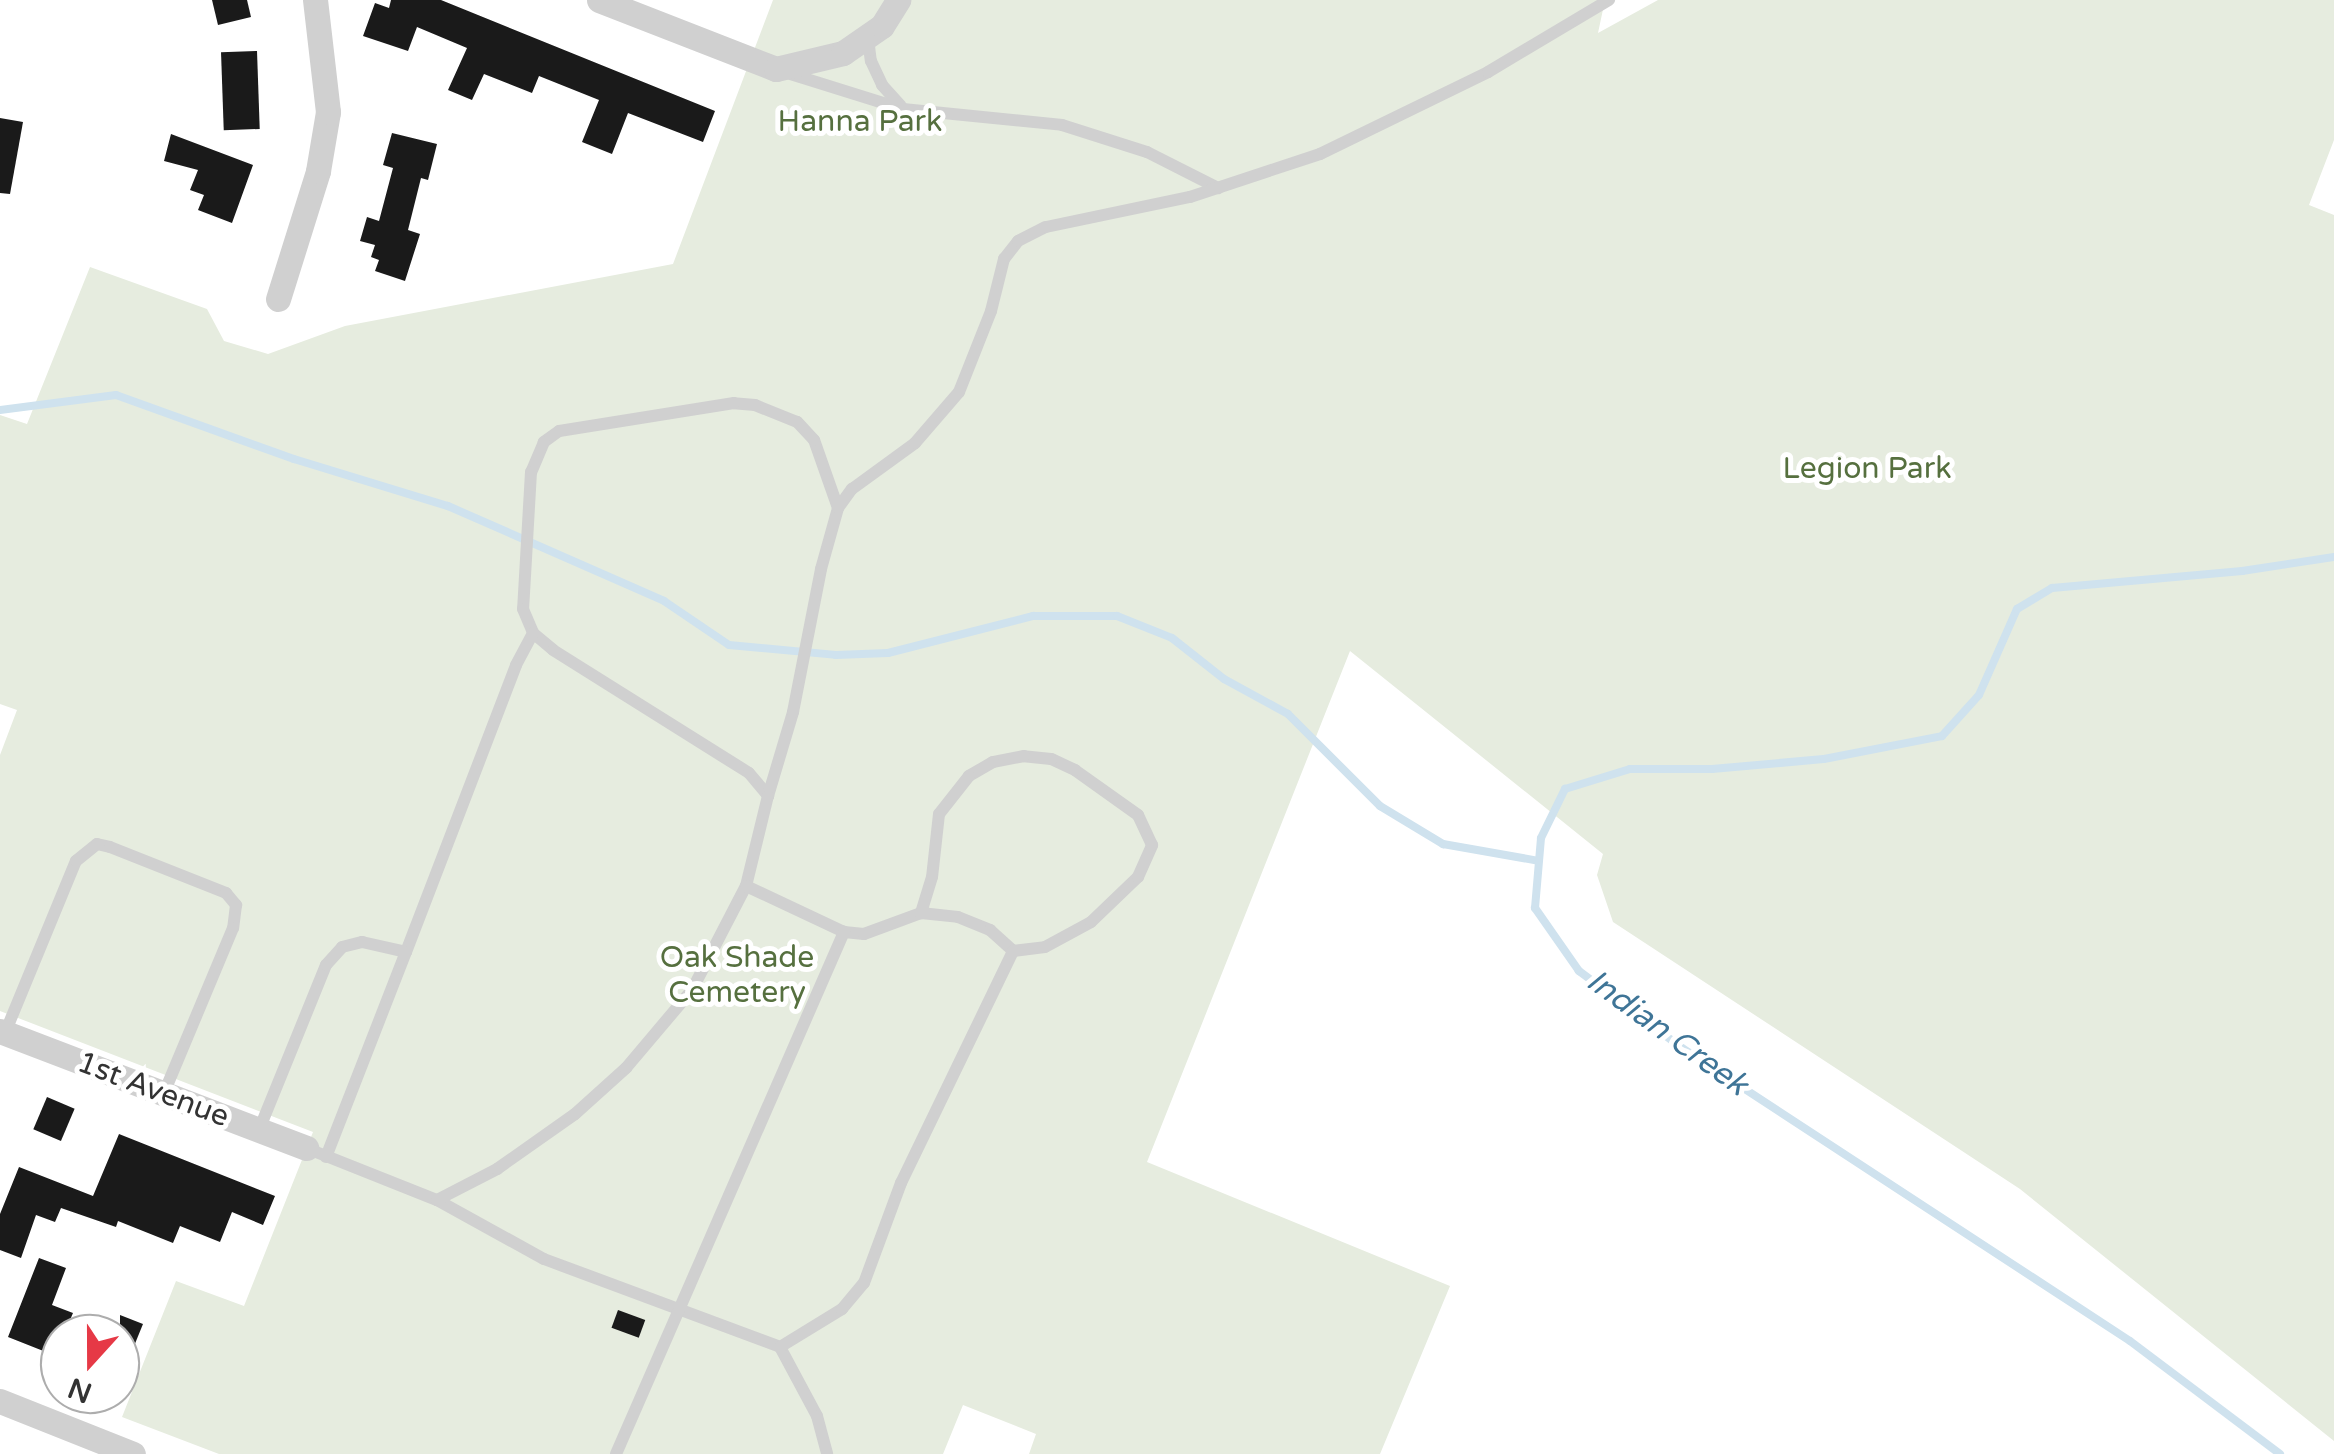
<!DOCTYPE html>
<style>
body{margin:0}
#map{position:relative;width:2334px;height:1454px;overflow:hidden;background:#fff;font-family:"Varela Round",sans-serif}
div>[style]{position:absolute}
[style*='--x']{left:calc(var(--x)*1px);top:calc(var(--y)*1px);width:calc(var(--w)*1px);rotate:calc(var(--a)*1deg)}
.green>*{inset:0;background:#e6ecdf}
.stream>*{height:8px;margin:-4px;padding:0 4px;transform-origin:4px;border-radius:4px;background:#cfe2ee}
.building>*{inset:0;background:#1a1a1a;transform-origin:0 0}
.lane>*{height:12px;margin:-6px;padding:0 6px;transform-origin:6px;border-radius:6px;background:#d0d0d0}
.street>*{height:25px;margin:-12.5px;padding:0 12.5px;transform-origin:12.5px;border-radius:12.5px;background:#d0d0d0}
span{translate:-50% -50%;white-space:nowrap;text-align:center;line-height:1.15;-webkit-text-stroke:10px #fff;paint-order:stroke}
.park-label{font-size:30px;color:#56703f}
.street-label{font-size:30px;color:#333}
.water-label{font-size:32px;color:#3f7597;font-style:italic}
.north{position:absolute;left:40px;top:1314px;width:100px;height:100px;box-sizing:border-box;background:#fff;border:2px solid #adadad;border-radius:50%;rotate:201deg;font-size:28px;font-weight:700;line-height:40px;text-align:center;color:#333}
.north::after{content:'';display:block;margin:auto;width:35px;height:45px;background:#e63946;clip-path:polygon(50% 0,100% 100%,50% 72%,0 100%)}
</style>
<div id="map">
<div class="green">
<i style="clip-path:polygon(773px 0,1605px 0,1598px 33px,1658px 0,2334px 0,2334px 140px,2309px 205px,2334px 215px,2334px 1441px,2020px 1189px,1613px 922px,1597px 875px,1603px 854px,1350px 651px,1147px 1162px,1450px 1286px,1380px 1454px,1029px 1454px,1036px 1434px,963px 1405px,943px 1454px,219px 1454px,122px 1417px,176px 1281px,244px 1306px,313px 1132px,0 1011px,0 755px,17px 710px,0 704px,0 415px,27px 424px,90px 267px,207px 309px,224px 341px,268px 354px,345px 326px,673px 264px)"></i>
</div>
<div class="stream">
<i style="--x:0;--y:410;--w:117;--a:-7.4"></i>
<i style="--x:116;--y:395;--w:189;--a:19.8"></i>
<i style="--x:294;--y:459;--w:161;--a:17"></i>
<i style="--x:448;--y:506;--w:236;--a:23.7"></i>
<i style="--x:664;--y:601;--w:78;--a:34.1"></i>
<i style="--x:729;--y:645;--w:107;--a:5.3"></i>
<i style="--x:836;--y:655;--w:52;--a:-2.2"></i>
<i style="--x:888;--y:653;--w:150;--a:-14.3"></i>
<i style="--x:1033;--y:616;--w:84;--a:0"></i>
<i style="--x:1117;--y:616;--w:59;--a:21.8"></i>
<i style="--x:1172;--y:638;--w:66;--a:38.3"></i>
<i style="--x:1224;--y:679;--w:73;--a:28.7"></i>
<i style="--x:1288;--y:714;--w:130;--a:45"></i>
<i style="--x:1380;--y:806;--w:74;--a:31.1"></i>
<i style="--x:1443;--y:844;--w:97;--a:10"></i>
<i style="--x:2280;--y:1454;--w:188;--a:-143"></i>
<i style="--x:2130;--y:1341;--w:535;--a:-146.81"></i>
<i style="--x:1682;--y:1048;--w:129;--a:-143.2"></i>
<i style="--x:1579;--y:971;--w:77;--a:-124.9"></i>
<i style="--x:1535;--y:908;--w:70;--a:-85.1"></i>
<i style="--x:1541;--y:838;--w:55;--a:-63.9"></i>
<i style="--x:1565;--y:789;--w:68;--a:-17.1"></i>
<i style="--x:1630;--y:769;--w:82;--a:0"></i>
<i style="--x:1712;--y:769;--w:112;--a:-5.1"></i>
<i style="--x:1824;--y:759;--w:120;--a:-11"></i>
<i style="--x:1942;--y:736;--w:55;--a:-47.9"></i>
<i style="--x:1979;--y:695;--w:94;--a:-66.2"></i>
<i style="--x:2017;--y:609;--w:41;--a:-31"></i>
<i style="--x:2052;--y:588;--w:191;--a:-5.1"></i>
<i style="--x:2242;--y:571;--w:93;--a:-8.7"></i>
</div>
<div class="building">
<i style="clip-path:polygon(212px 0,247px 0,251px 17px,218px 25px)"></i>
<i style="clip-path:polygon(391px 0,441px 0,715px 111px,703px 142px,628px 113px,612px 154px,582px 142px,599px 100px,539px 76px,532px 93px,484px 74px,472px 100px,448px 90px,467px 48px,417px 27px,408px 51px,363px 36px,375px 3px,389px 8px)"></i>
<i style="left:257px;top:51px;width:78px;height:36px;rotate:88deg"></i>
<i style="clip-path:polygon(0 118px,23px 122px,10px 194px,0 193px)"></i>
<i style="clip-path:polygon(392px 133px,437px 144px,428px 180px,421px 178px,408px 230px,420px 234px,405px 281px,375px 271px,379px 260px,371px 257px,375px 245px,360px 241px,367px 217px,379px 221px,393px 168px,383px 165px)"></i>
<i style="clip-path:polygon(171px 134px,253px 165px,232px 223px,198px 210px,204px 195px,190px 190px,198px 170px,164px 161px)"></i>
<i style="left:47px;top:1097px;width:30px;height:35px;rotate:23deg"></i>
<i style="clip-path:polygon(119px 1134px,275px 1196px,263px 1225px,232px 1212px,220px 1242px,180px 1226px,173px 1243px,118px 1221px,116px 1227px,61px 1208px,55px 1222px,36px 1215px,21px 1258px,0 1250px,0 1214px,19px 1167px,93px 1196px)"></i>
<i style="clip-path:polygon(39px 1258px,66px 1268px,52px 1305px,73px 1313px,64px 1334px,60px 1334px,56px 1356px,8px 1337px)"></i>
<i style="left:618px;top:1310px;width:29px;height:19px;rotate:20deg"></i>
<i style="clip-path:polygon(120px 1315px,143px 1324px,121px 1378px,120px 1378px)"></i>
</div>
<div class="lane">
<i style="--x:868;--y:38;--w:23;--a:83"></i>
<i style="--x:871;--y:61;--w:26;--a:65"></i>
<i style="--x:882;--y:85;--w:28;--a:48"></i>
<i style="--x:784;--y:72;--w:125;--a:17.3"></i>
<i style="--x:903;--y:109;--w:160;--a:5.7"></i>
<i style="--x:1062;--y:125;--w:89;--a:17.6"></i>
<i style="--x:1147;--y:152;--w:80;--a:26.9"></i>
<i style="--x:838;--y:508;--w:72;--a:-109.4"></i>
<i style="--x:814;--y:440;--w:25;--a:-133"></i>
<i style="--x:797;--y:422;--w:45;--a:-158"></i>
<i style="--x:755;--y:405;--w:21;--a:-175"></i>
<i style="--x:734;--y:403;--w:177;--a:170.9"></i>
<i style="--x:559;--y:431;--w:19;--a:144"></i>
<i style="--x:544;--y:442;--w:33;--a:113"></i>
<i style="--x:531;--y:472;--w:137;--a:93.3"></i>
<i style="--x:523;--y:609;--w:26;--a:67"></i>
<i style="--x:533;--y:633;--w:26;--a:40"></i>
<i style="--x:553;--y:650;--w:231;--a:32.1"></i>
<i style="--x:749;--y:773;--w:30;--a:50"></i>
<i style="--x:768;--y:796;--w:88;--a:-73.4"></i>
<i style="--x:793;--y:712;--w:146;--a:-78.9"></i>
<i style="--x:821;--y:569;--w:63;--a:-74.4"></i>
<i style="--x:838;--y:508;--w:24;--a:-54"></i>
<i style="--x:852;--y:489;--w:78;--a:-36.1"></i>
<i style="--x:915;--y:443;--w:67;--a:-49.2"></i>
<i style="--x:959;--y:392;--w:87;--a:-68.4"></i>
<i style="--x:991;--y:311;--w:54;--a:-76"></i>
<i style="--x:1004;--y:259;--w:23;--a:-52"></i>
<i style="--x:1018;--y:241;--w:31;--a:-27"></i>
<i style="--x:1046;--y:227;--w:147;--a:-11.8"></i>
<i style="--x:1190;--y:197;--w:137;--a:-18.3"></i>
<i style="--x:1320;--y:154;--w:187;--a:-26"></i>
<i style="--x:1488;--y:72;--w:141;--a:-30.8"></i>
<i style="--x:746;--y:886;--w:93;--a:-76.3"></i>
<i style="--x:5;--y:1033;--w:186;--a:-67.6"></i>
<i style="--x:76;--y:861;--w:27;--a:-39"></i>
<i style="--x:97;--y:844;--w:13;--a:13"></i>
<i style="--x:110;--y:847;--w:125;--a:21.6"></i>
<i style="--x:226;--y:893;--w:16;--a:50"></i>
<i style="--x:236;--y:905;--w:23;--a:97"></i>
<i style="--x:233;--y:928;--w:179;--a:112.7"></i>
<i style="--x:259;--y:1130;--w:178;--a:-67.9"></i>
<i style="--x:326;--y:965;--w:24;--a:-48"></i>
<i style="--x:342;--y:947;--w:21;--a:-14"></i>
<i style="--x:362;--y:942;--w:45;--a:12.8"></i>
<i style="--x:406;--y:952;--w:307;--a:-69"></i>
<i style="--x:516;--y:665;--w:36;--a:-62"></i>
<i style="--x:306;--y:1148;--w:141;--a:21.7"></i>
<i style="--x:437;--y:1200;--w:122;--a:28.9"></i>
<i style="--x:544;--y:1259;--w:252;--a:20.4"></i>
<i style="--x:780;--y:1347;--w:78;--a:61.8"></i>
<i style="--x:817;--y:1416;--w:39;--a:75"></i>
<i style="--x:326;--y:1157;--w:220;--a:-68.7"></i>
<i style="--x:437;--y:1200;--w:68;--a:-27.3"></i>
<i style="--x:497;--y:1169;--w:95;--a:-35.2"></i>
<i style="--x:575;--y:1114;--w:69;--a:-42"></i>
<i style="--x:626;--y:1068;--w:102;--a:-49.8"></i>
<i style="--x:692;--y:990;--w:117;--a:-62.6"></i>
<i style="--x:746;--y:886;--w:108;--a:25.1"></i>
<i style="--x:844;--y:932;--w:20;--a:6"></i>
<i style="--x:864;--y:934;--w:61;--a:-20.2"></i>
<i style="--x:921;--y:913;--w:37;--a:6"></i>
<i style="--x:958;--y:917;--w:35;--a:22"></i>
<i style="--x:990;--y:930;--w:31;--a:42"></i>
<i style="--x:780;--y:1347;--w:73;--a:-31.5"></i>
<i style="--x:842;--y:1309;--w:34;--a:-50"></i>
<i style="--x:864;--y:1283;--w:107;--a:-69.7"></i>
<i style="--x:901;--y:1183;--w:258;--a:-64.2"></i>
<i style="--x:1013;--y:951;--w:32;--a:-7"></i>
<i style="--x:1045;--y:947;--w:52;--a:-28.5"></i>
<i style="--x:1091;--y:922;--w:65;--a:-43.8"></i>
<i style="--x:1138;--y:877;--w:35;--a:-66"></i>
<i style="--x:1152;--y:845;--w:33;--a:-115"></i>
<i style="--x:1138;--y:815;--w:77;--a:-144.5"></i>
<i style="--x:1075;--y:770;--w:26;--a:-155"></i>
<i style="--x:1051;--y:759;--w:27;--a:-174"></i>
<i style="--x:1024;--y:756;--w:32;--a:169"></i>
<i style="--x:993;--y:762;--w:28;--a:150"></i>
<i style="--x:969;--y:776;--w:48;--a:128.3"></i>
<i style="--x:939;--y:814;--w:63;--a:96.3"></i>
<i style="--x:932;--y:877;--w:38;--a:107"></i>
<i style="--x:616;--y:1454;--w:570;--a:-66.41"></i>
</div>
<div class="street">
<i style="--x:599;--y:0;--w:190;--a:21.3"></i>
<i style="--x:776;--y:69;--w:69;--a:-13.4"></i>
<i style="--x:843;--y:53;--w:47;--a:-34.7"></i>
<i style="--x:882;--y:26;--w:31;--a:-58"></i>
<i style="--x:278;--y:299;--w:134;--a:-72.6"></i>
<i style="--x:318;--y:171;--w:60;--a:-80.4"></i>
<i style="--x:328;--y:112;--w:113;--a:-96.6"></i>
<i style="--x:0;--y:1031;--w:328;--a:20.9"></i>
<i style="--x:0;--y:1401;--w:143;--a:21.7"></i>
</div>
<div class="park-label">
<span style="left:860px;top:122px">Hanna Park</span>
<span style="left:1867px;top:469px">Legion Park</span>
<span style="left:737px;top:975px">Oak Shade<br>Cemetery</span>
</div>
<div class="street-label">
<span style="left:153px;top:1090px;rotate:21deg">1st Avenue</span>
</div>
<div class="water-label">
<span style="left:1667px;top:1033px;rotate:36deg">Indian Creek</span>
</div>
<div class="north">N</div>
</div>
